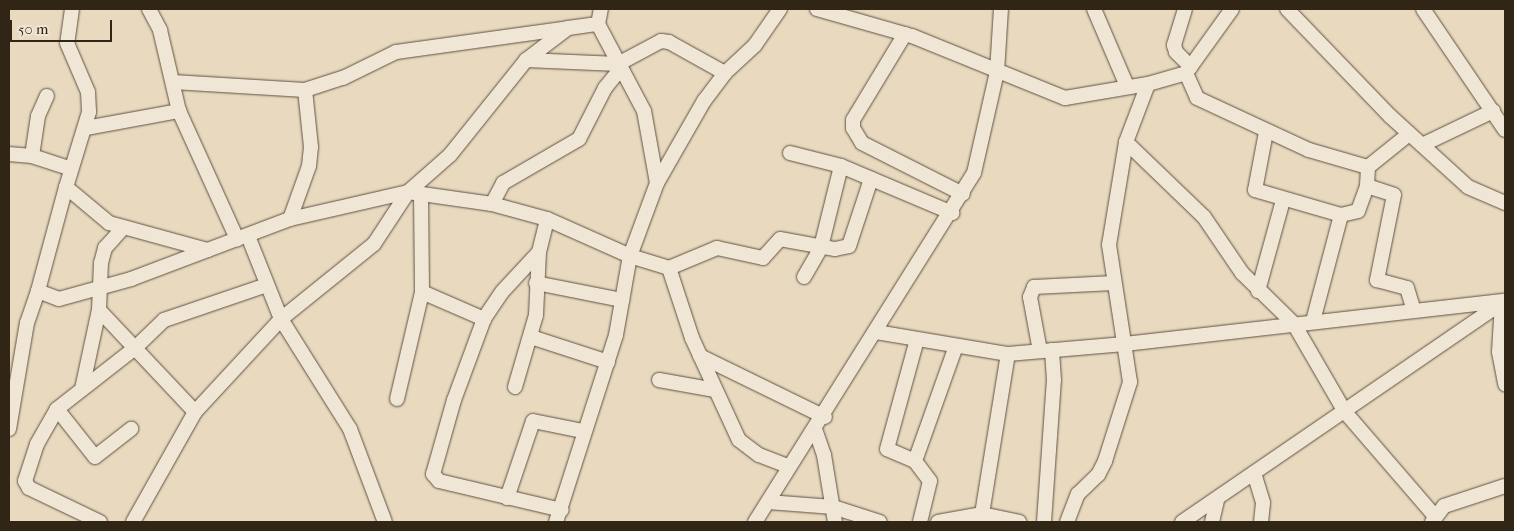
<!DOCTYPE html>
<style>
body{margin:0}
#map{position:relative;width:1514px;height:531px;overflow:hidden;background:#e8d9bf;font-family:"IM FELL French Canon",serif}
div>[style]{position:absolute}
[style*='--x']{left:calc(var(--x)*1px);top:calc(var(--y)*1px);width:calc(var(--w)*1px);rotate:calc(var(--a)*1deg)}
.roads{filter:drop-shadow(0 0 1px #5f5240) drop-shadow(0 0 1px #5f5240)}
.minor>*{height:14px;margin:-7px;padding:0 7px;transform-origin:7px;border-radius:7px;background:#f0e6d5}
span{translate:-50% -50%;white-space:nowrap;text-align:center;line-height:1.15;-webkit-text-stroke:4.5px #f0e6d5;paint-order:stroke}
.frame{position:absolute;inset:0;border:10px solid #312515;pointer-events:none}
.scale{position:absolute;left:10px;top:20px;width:102px;height:22px;box-sizing:border-box;border:2px solid #312515;border-top:0;padding-left:6px;font-size:15px;line-height:18px;white-space:nowrap;color:#312515;-webkit-text-stroke:4px #f0e6d5;paint-order:stroke}
</style>
<div id="map">
<div class="roads">
<div class="minor">
<i style="--x:72;--y:9;--w:34;--a:98"></i>
<i style="--x:67;--y:43;--w:53;--a:66.8"></i>
<i style="--x:88;--y:92;--w:20;--a:87"></i>
<i style="--x:89;--y:112;--w:78;--a:107"></i>
<i style="--x:66;--y:187;--w:56;--a:39.9"></i>
<i style="--x:109;--y:223;--w:102;--a:15.4"></i>
<i style="--x:149;--y:9;--w:24;--a:62"></i>
<i style="--x:160;--y:30;--w:83;--a:76.8"></i>
<i style="--x:179;--y:111;--w:141;--a:65.6"></i>
<i style="--x:817;--y:9;--w:99;--a:15.9"></i>
<i style="--x:912;--y:36;--w:165;--a:22.1"></i>
<i style="--x:1065;--y:98;--w:84;--a:-9.6"></i>
<i style="--x:1148;--y:84;--w:40;--a:-16"></i>
<i style="--x:1186;--y:73;--w:79;--a:-54.3"></i>
<i style="--x:1094;--y:9;--w:84;--a:66.8"></i>
<i style="--x:1185;--y:9;--w:38;--a:107"></i>
<i style="--x:1174;--y:45;--w:7;--a:74"></i>
<i style="--x:1176;--y:52;--w:21;--a:45"></i>
<i style="--x:1287;--y:9;--w:149;--a:46.1"></i>
<i style="--x:1390;--y:116;--w:105;--a:42.3"></i>
<i style="--x:1468;--y:187;--w:40;--a:23.4"></i>
<i style="--x:1423;--y:9;--w:146;--a:55.9"></i>
<i style="--x:905;--y:34;--w:100;--a:121.2"></i>
<i style="--x:853;--y:120;--w:8;--a:90"></i>
<i style="--x:853;--y:128;--w:17;--a:59"></i>
<i style="--x:862;--y:143;--w:113;--a:26.8"></i>
<i style="--x:526;--y:60;--w:92;--a:2.5"></i>
<i style="--x:618;--y:64;--w:49;--a:-28.1"></i>
<i style="--x:661;--y:41;--w:8;--a:7"></i>
<i style="--x:669;--y:42;--w:64;--a:29"></i>
<i style="--x:1186;--y:73;--w:27;--a:66"></i>
<i style="--x:1197;--y:98;--w:123;--a:24.9"></i>
<i style="--x:1309;--y:150;--w:61;--a:16.1"></i>
<i style="--x:173;--y:82;--w:132;--a:3.5"></i>
<i style="--x:305;--y:90;--w:40;--a:-18"></i>
<i style="--x:343;--y:78;--w:59;--a:-26.1"></i>
<i style="--x:396;--y:52;--w:174;--a:-7.9"></i>
<i style="--x:86;--y:128;--w:95;--a:-10.4"></i>
<i style="--x:1266;--y:132;--w:59;--a:100.7"></i>
<i style="--x:1255;--y:190;--w:90;--a:16.2"></i>
<i style="--x:1341;--y:215;--w:17;--a:-13"></i>
<i style="--x:1358;--y:211;--w:27;--a:-70"></i>
<i style="--x:1367;--y:186;--w:19;--a:-87"></i>
<i style="--x:1368;--y:167;--w:53;--a:-38.8"></i>
<i style="--x:1126;--y:142;--w:108;--a:43.9"></i>
<i style="--x:1204;--y:217;--w:68;--a:55.8"></i>
<i style="--x:1242;--y:273;--w:73;--a:44.4"></i>
<i style="--x:1294;--y:324;--w:102;--a:59.9"></i>
<i style="--x:1345;--y:412;--w:136;--a:49.2"></i>
<i style="--x:1422;--y:145;--w:79;--a:-25.6"></i>
<i style="--x:790;--y:153;--w:53;--a:14.3"></i>
<i style="--x:841;--y:166;--w:121;--a:22.9"></i>
<i style="--x:9;--y:154;--w:23;--a:5"></i>
<i style="--x:32;--y:156;--w:39;--a:18"></i>
<i style="--x:32;--y:156;--w:40;--a:-81.5"></i>
<i style="--x:38;--y:116;--w:22;--a:-66"></i>
<i style="--x:657;--y:183;--w:95;--a:-60.2"></i>
<i style="--x:704;--y:101;--w:35;--a:-53"></i>
<i style="--x:725;--y:73;--w:41;--a:-43"></i>
<i style="--x:755;--y:45;--w:44;--a:-55.2"></i>
<i style="--x:1367;--y:186;--w:28;--a:18"></i>
<i style="--x:1394;--y:195;--w:87;--a:101.3"></i>
<i style="--x:1377;--y:280;--w:31;--a:15"></i>
<i style="--x:1407;--y:288;--w:24;--a:73"></i>
<i style="--x:66;--y:187;--w:108;--a:105.1"></i>
<i style="--x:38;--y:291;--w:22;--a:21"></i>
<i style="--x:59;--y:299;--w:75;--a:-15.5"></i>
<i style="--x:131;--y:279;--w:170;--a:-20.7"></i>
<i style="--x:290;--y:219;--w:121;--a:-12.9"></i>
<i style="--x:408;--y:192;--w:56;--a:-41.4"></i>
<i style="--x:450;--y:155;--w:122;--a:-51.3"></i>
<i style="--x:526;--y:60;--w:53;--a:-37.3"></i>
<i style="--x:568;--y:28;--w:30;--a:-8"></i>
<i style="--x:421;--y:194;--w:98;--a:89.4"></i>
<i style="--x:422;--y:292;--w:68;--a:23.5"></i>
<i style="--x:492;--y:204;--w:24;--a:-62"></i>
<i style="--x:503;--y:183;--w:88;--a:-30.1"></i>
<i style="--x:579;--y:139;--w:57;--a:-63"></i>
<i style="--x:605;--y:88;--w:26;--a:-51"></i>
<i style="--x:290;--y:219;--w:56;--a:-70.3"></i>
<i style="--x:309;--y:166;--w:19;--a:-84"></i>
<i style="--x:311;--y:147;--w:57;--a:-96"></i>
<i style="--x:248;--y:236;--w:89;--a:68.3"></i>
<i style="--x:281;--y:319;--w:130;--a:57.9"></i>
<i style="--x:350;--y:429;--w:99;--a:69.4"></i>
<i style="--x:539;--y:252;--w:54;--a:132.8"></i>
<i style="--x:502;--y:292;--w:32;--a:124"></i>
<i style="--x:484;--y:319;--w:86;--a:110.3"></i>
<i style="--x:454;--y:400;--w:77;--a:105.8"></i>
<i style="--x:433;--y:474;--w:9;--a:49"></i>
<i style="--x:439;--y:481;--w:126;--a:13.3"></i>
<i style="--x:669;--y:268;--w:52;--a:-22.6"></i>
<i style="--x:717;--y:248;--w:47;--a:12.3"></i>
<i style="--x:763;--y:258;--w:25;--a:-48"></i>
<i style="--x:780;--y:239;--w:56;--a:10.3"></i>
<i style="--x:835;--y:249;--w:14;--a:-12"></i>
<i style="--x:849;--y:246;--w:71;--a:-71.8"></i>
<i style="--x:804;--y:277;--w:34;--a:-60"></i>
<i style="--x:821;--y:247;--w:83;--a:-76.1"></i>
<i style="--x:536;--y:283;--w:88;--a:11.2"></i>
<i style="--x:1258;--y:291;--w:94;--a:-74.6"></i>
<i style="--x:1502;--y:303;--w:49;--a:93.5"></i>
<i style="--x:1499;--y:352;--w:33;--a:79"></i>
<i style="--x:99;--y:310;--w:140;--a:46.7"></i>
<i style="--x:1313;--y:321;--w:110;--a:-75.2"></i>
<i style="--x:876;--y:332;--w:134;--a:9.5"></i>
<i style="--x:1008;--y:354;--w:117;--a:-4.9"></i>
<i style="--x:1125;--y:344;--w:382;--a:-6.5"></i>
<i style="--x:531;--y:337;--w:81;--a:18"></i>
<i style="--x:1040;--y:351;--w:55;--a:-100.5"></i>
<i style="--x:1030;--y:297;--w:11;--a:-68"></i>
<i style="--x:1034;--y:287;--w:80;--a:-2.9"></i>
<i style="--x:700;--y:356;--w:139;--a:26"></i>
<i style="--x:659;--y:380;--w:57;--a:10.1"></i>
<i style="--x:515;--y:387;--w:75;--a:-73.7"></i>
<i style="--x:536;--y:315;--w:63;--a:-87.3"></i>
<i style="--x:539;--y:252;--w:34;--a:-76"></i>
<i style="--x:82;--y:389;--w:81;--a:-77.9"></i>
<i style="--x:99;--y:310;--w:47;--a:-87.6"></i>
<i style="--x:101;--y:263;--w:16;--a:-75"></i>
<i style="--x:105;--y:248;--w:25;--a:-48"></i>
<i style="--x:397;--y:399;--w:110;--a:-76.8"></i>
<i style="--x:57;--y:409;--w:61;--a:51.6"></i>
<i style="--x:95;--y:457;--w:46;--a:-37.9"></i>
<i style="--x:9;--y:429;--w:108;--a:-80.4"></i>
<i style="--x:27;--y:323;--w:34;--a:-71"></i>
<i style="--x:815;--y:429;--w:28;--a:71"></i>
<i style="--x:824;--y:455;--w:68;--a:80.7"></i>
<i style="--x:915;--y:461;--w:30;--a:-157"></i>
<i style="--x:887;--y:449;--w:114;--a:-74.7"></i>
<i style="--x:1254;--y:473;--w:31;--a:73"></i>
<i style="--x:1263;--y:503;--w:19;--a:96"></i>
<i style="--x:507;--y:498;--w:81;--a:-71.3"></i>
<i style="--x:533;--y:421;--w:50;--a:11.5"></i>
<i style="--x:768;--y:502;--w:65;--a:4.4"></i>
<i style="--x:833;--y:507;--w:49;--a:17.7"></i>
<i style="--x:982;--y:514;--w:162;--a:-80.8"></i>
<i style="--x:100;--y:522;--w:79;--a:-154.4"></i>
<i style="--x:29;--y:488;--w:8;--a:-120"></i>
<i style="--x:25;--y:481;--w:39;--a:-72"></i>
<i style="--x:37;--y:444;--w:40;--a:-60.3"></i>
<i style="--x:57;--y:409;--w:99;--a:-38"></i>
<i style="--x:135;--y:348;--w:40;--a:-44"></i>
<i style="--x:164;--y:320;--w:109;--a:-18.8"></i>
<i style="--x:133;--y:522;--w:126;--a:-60.6"></i>
<i style="--x:195;--y:412;--w:127;--a:-47.2"></i>
<i style="--x:281;--y:319;--w:119;--a:-38.9"></i>
<i style="--x:374;--y:244;--w:62;--a:-56.8"></i>
<i style="--x:408;--y:192;--w:85;--a:8.1"></i>
<i style="--x:492;--y:204;--w:57;--a:15.3"></i>
<i style="--x:547;--y:219;--w:91;--a:24"></i>
<i style="--x:630;--y:256;--w:41;--a:17.1"></i>
<i style="--x:669;--y:268;--w:74;--a:71.8"></i>
<i style="--x:692;--y:338;--w:112;--a:65.3"></i>
<i style="--x:739;--y:440;--w:25;--a:37"></i>
<i style="--x:759;--y:455;--w:30;--a:21"></i>
<i style="--x:556;--y:522;--w:196;--a:-72.2"></i>
<i style="--x:616;--y:335;--w:80;--a:-80"></i>
<i style="--x:630;--y:256;--w:78;--a:-69.7"></i>
<i style="--x:657;--y:183;--w:73;--a:-100.2"></i>
<i style="--x:644;--y:111;--w:98;--a:-117.9"></i>
<i style="--x:598;--y:24;--w:15;--a:-79"></i>
<i style="--x:755;--y:522;--w:412;--a:-57.9"></i>
<i style="--x:974;--y:173;--w:104;--a:-77.2"></i>
<i style="--x:997;--y:72;--w:63;--a:-86.4"></i>
<i style="--x:920;--y:522;--w:42;--a:-76.3"></i>
<i style="--x:930;--y:481;--w:25;--a:-127"></i>
<i style="--x:915;--y:461;--w:122;--a:-70.4"></i>
<i style="--x:938;--y:522;--w:45;--a:-10.3"></i>
<i style="--x:982;--y:514;--w:38;--a:12"></i>
<i style="--x:1044;--y:522;--w:142;--a:-86"></i>
<i style="--x:1054;--y:380;--w:30;--a:-94"></i>
<i style="--x:1067;--y:522;--w:30;--a:-69"></i>
<i style="--x:1078;--y:494;--w:28;--a:-44"></i>
<i style="--x:1098;--y:475;--w:16;--a:-63"></i>
<i style="--x:1105;--y:461;--w:83;--a:-72.4"></i>
<i style="--x:1130;--y:382;--w:139;--a:-98.7"></i>
<i style="--x:1109;--y:245;--w:104;--a:-80.6"></i>
<i style="--x:1126;--y:142;--w:62;--a:-69.2"></i>
<i style="--x:1182;--y:522;--w:391;--a:-34.4"></i>
<i style="--x:1212;--y:522;--w:22;--a:-77"></i>
<i style="--x:1432;--y:522;--w:20;--a:-53"></i>
<i style="--x:1444;--y:506;--w:64;--a:-18.2"></i>
</div>
</div>
<div class="frame"></div>
<div class="scale">50 m</div>
</div>
